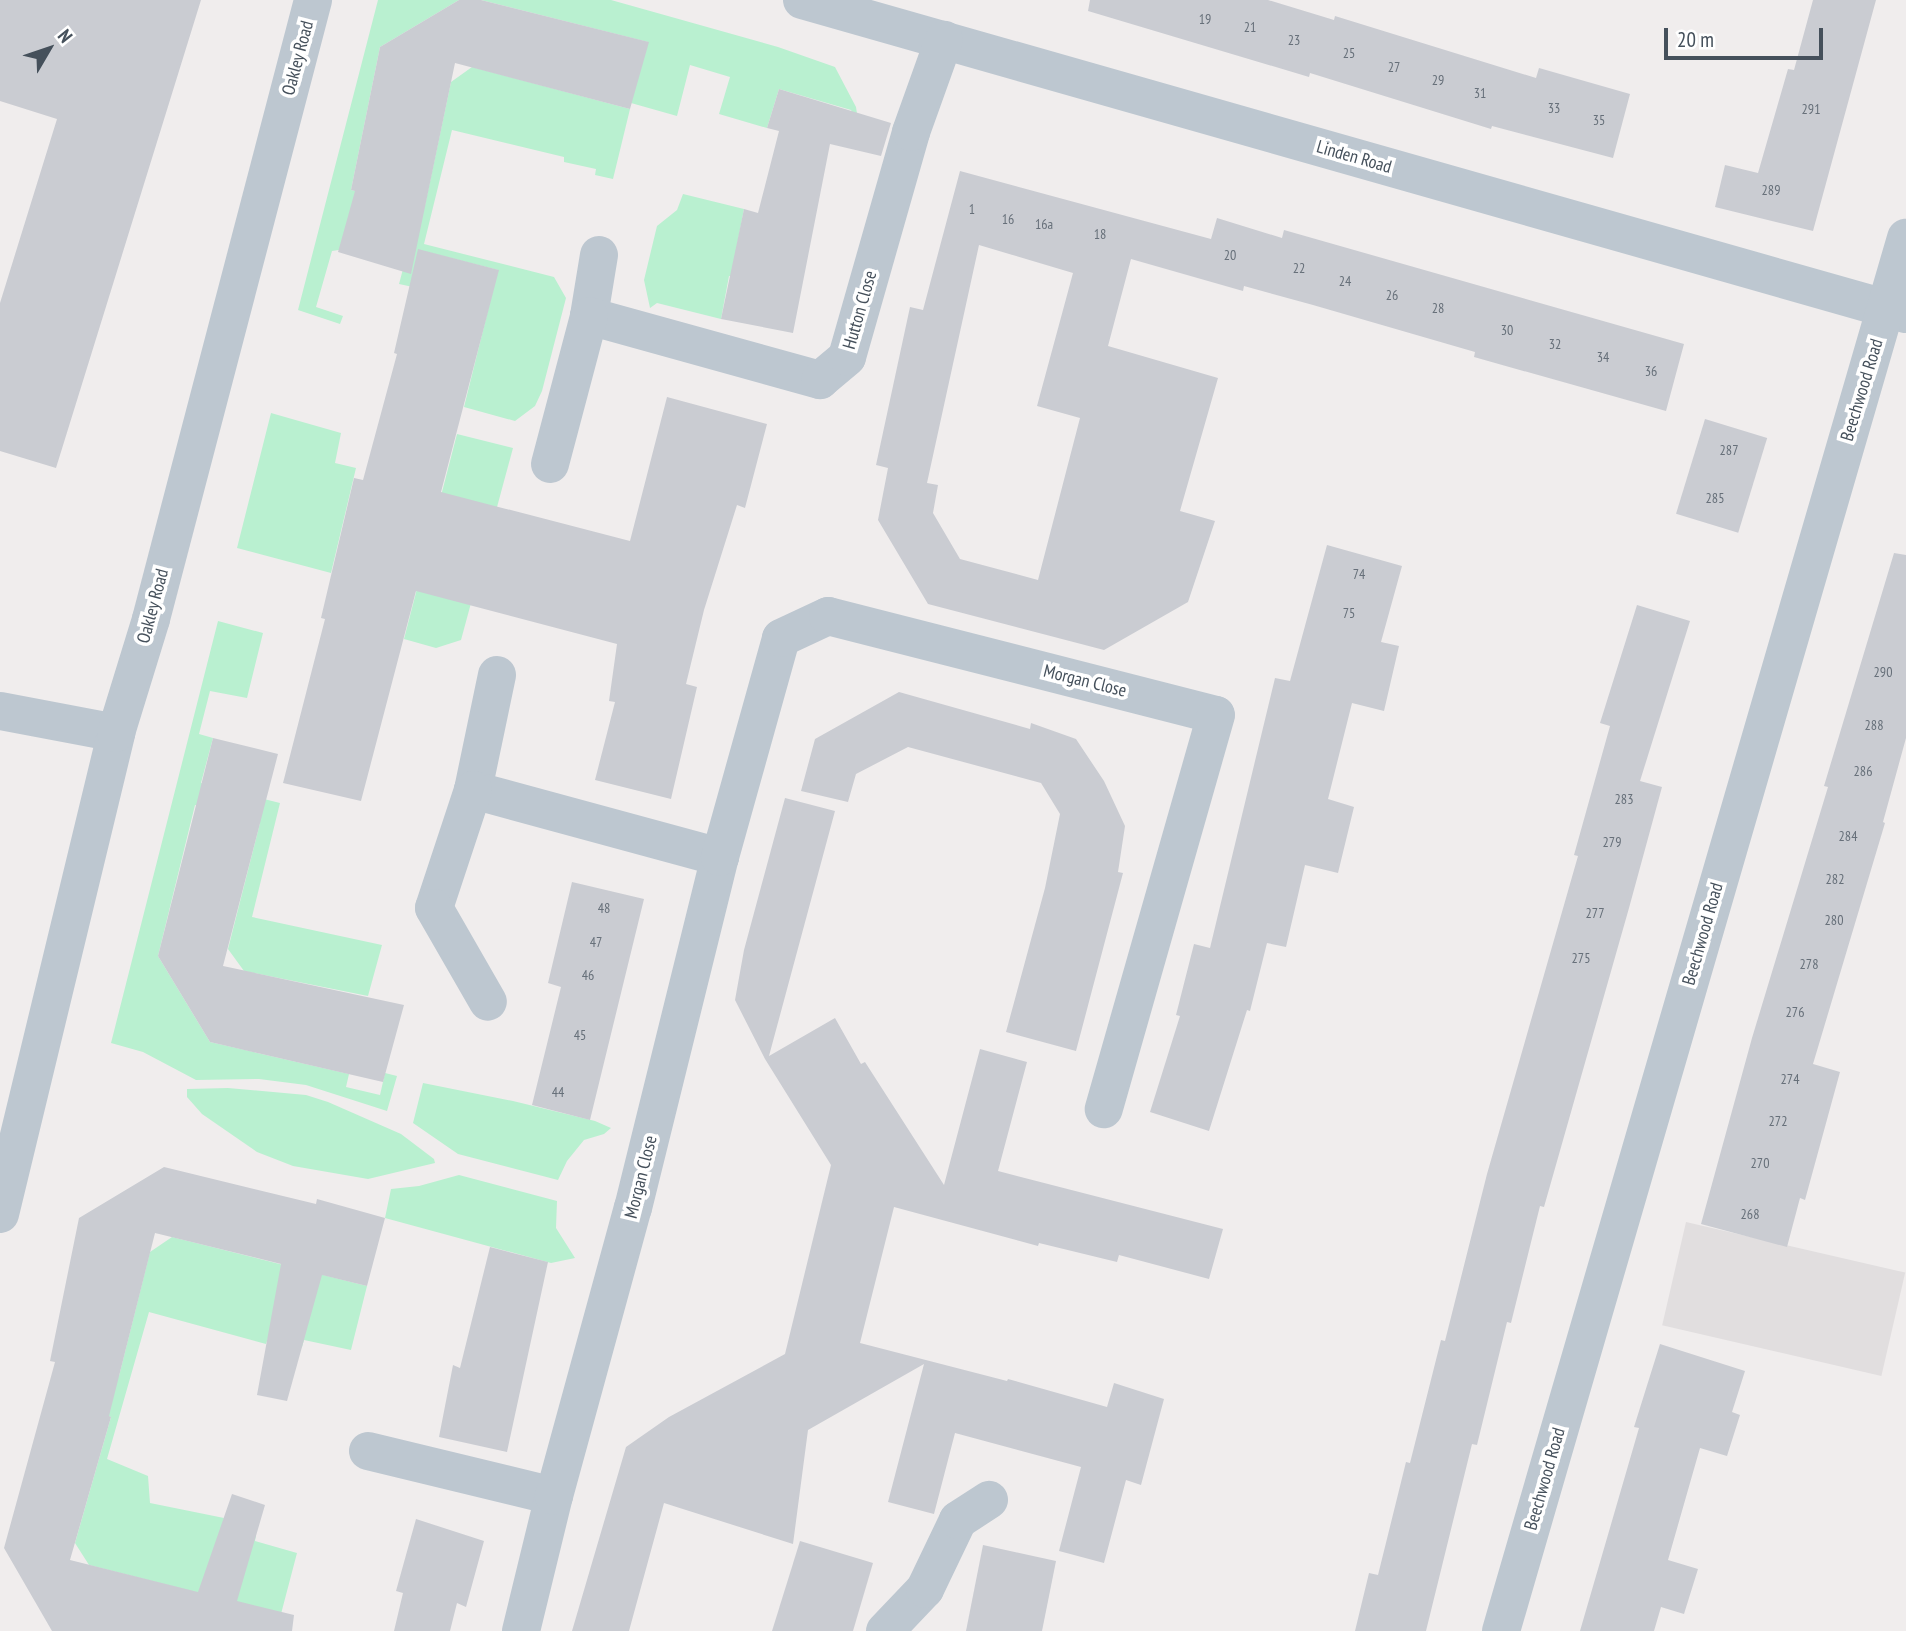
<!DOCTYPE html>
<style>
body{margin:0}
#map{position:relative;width:1906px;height:1631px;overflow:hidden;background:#f0eded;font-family:"PT Sans Narrow",sans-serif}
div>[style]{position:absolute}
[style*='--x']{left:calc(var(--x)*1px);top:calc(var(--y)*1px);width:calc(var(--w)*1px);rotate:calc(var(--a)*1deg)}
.education>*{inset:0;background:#e1dedf;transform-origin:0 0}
.green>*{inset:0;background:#b9f0d0}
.building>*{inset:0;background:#caccd2;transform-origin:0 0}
.minor>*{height:38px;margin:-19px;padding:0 19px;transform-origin:19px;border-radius:19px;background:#bdc7d0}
span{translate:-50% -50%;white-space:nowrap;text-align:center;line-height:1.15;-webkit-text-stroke:7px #fff;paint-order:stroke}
.number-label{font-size:14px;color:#666f79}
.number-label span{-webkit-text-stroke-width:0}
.street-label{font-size:18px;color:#45505b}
.north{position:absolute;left:14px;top:14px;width:70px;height:70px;-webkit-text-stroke:5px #fff;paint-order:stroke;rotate:51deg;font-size:19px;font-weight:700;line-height:28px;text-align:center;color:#45505b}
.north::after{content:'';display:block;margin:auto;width:24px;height:32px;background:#45505b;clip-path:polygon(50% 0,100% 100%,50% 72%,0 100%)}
.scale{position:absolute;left:1664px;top:28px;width:159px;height:32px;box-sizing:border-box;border:4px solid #45505b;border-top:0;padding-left:9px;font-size:21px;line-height:24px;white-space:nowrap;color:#45505b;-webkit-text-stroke:5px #fff;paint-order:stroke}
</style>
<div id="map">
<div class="education">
<i style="left:1686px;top:1222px;width:225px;height:106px;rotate:13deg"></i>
</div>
<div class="green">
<i style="clip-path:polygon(378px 0,459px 0,380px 47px,351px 190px,425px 205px,451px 82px,472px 67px,630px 109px,613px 179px,595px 175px,596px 169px,564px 162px,564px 157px,452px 130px,424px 244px,554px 277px,566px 298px,542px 391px,535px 406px,515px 421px,464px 407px,498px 270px,423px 251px,413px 287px,399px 284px,411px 239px,332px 251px,316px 307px,343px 316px,340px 324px,298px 310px)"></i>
<i style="clip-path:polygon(481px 0,611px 0,778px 47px,835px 67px,856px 107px,860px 133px,851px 110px,779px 89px,767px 128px,719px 114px,730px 77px,690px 65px,677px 116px,631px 103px,648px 42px)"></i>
<i style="clip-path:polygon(683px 194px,744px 209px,737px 245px,736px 277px,729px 276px,721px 319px,657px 303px,650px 308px,644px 280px,657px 226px,677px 210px)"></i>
<i style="clip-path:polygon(271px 413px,341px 433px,335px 463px,356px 468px,331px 573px,237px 548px)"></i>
<i style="clip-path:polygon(457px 434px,513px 448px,461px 640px,436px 648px,404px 639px)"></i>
<i style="clip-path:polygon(218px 621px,263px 633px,247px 698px,210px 691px,199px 734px,213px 738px,201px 783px,280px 803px,252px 917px,382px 945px,368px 996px,244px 971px,228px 949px,260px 823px,195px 805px,158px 956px,210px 1042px,349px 1074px,346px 1087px,380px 1095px,385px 1073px,397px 1076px,387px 1111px,306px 1085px,259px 1079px,196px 1080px,143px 1052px,111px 1043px)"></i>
<i style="clip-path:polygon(423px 1083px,513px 1101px,595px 1121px,611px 1128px,604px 1134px,584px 1140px,567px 1161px,558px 1180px,458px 1154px,413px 1123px)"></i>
<i style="clip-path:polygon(228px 1088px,306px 1095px,328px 1102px,401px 1134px,434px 1159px,435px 1163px,368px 1179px,293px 1166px,257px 1152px,202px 1114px,187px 1097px,187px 1089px)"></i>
<i style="clip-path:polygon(459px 1175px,557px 1201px,556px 1228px,575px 1258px,551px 1263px,385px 1218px,391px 1189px,419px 1186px)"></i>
<i style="clip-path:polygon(172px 1237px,367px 1286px,351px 1350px,304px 1340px,302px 1347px,268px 1338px,266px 1344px,149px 1312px,107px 1459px,148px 1476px,150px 1503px,224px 1518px,222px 1525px,256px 1535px,255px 1541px,297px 1553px,281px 1614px,89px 1565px,75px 1543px,111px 1417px,95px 1412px,119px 1376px,150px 1252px)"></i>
</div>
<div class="building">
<i style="clip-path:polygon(0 0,201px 0,56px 468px,0 451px,0 303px,57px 119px,0 101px)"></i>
<i style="clip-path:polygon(459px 0,481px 0,649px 42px,630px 109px,455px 63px,411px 274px,338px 252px,355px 191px,351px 190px,380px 47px)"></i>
<i style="clip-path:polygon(1090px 0,1268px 0,1334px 20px,1335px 16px,1536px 78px,1539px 68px,1630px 94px,1613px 158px,1492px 126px,1491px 129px,1310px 73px,1309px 77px,1088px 11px)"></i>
<i style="clip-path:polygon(1813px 0,1876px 0,1813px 231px,1715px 207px,1725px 165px,1758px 173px,1788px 69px,1794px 70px)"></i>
<i style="clip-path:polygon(779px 89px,891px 123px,881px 156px,830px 144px,793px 333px,721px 319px,744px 209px,758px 213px,779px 131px,767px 128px)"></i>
<i style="clip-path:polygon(evenodd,960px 171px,1211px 239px,1217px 218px,1282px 238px,1284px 230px,1684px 344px,1666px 411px,1474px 357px,1475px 352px,1313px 305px,1244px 286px,1243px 291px,1131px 259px,1108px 346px,1218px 378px,1180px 511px,1215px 521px,1188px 602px,1104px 650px,928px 604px,878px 520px,888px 468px,876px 465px,910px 307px,923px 310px,960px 171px,979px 245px,1073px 273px,1037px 406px,1080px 418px,1038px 580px,960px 559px,933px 513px,938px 485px,927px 483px,979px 245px)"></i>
<i style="clip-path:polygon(418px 249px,499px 270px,441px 492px,630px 541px,667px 397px,767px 424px,745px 508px,737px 505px,704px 610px,686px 684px,697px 687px,671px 799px,595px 780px,615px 702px,609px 701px,617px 644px,416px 591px,361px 801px,283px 783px,325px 619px,321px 618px,354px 478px,363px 480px,397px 354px,394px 353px)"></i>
<i style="left:1705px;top:419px;width:65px;height:99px;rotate:17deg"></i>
<i style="clip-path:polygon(1327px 545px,1402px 566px,1381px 642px,1399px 646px,1384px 711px,1352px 703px,1328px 799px,1354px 807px,1338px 873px,1305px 865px,1286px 947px,1267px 943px,1250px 1011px,1247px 1010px,1209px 1131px,1150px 1112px,1180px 1016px,1176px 1015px,1194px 944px,1210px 948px,1275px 678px,1290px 681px)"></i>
<i style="clip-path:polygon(1894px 553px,1906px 555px,1906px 738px,1883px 822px,1885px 823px,1813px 1064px,1840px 1072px,1805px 1200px,1800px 1198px,1787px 1247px,1701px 1224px,1752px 1038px,1828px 787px,1824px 786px)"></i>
<i style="clip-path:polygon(1637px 605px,1690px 621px,1640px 781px,1662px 787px,1629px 908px,1544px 1207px,1540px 1206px,1511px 1323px,1507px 1322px,1477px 1445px,1472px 1444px,1426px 1631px,1355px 1631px,1369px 1573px,1378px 1575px,1406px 1462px,1410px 1463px,1441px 1340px,1445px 1341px,1487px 1174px,1578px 856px,1574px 855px,1610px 726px,1600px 723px)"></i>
<i style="clip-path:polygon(899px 692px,1030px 729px,1031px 723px,1076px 739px,1104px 781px,1125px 826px,1118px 872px,1123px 873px,1076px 1051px,1006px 1032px,1045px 888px,1060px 814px,1041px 783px,908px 747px,856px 774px,848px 802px,801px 791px,815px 739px)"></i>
<i style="clip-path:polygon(213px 738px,278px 754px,223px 966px,404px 1005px,383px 1082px,210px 1042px,158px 956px)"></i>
<i style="clip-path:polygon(785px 798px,835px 811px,769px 1056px,835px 1018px,861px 1064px,865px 1062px,944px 1185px,980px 1049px,1027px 1062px,998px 1171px,1223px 1229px,1209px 1279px,1119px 1255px,1117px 1262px,1039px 1243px,1038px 1246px,894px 1207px,860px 1343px,1007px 1381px,1008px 1379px,1107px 1407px,1114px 1383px,1164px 1399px,1141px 1485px,1126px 1480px,1104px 1563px,1059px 1551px,1081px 1467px,955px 1433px,934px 1514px,888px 1502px,924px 1364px,808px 1430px,793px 1544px,664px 1503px,629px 1631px,572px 1631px,626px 1447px,669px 1417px,785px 1354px,831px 1165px,765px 1059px,735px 1000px,744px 950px)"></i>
<i style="clip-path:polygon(572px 882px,644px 899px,590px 1120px,532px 1105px,561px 987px,548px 983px)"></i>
<i style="clip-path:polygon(164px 1167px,316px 1204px,317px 1199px,385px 1218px,367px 1286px,322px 1275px,287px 1401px,257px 1395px,281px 1264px,155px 1233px,109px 1416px,111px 1417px,70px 1560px,198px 1592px,232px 1494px,265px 1505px,237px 1601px,294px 1615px,292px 1631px,52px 1631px,4px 1548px,55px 1362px,50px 1361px,79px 1218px)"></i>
<i style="clip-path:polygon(490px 1247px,548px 1262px,507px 1452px,439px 1437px,453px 1365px,460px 1368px)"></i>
<i style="clip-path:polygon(1660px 1344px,1745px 1371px,1732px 1412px,1740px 1415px,1727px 1456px,1700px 1448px,1668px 1560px,1698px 1569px,1684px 1614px,1661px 1607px,1654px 1631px,1580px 1631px,1639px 1428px,1634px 1427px)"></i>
<i style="clip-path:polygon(416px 1519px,484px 1541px,466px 1607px,457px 1603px,450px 1631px,394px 1631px,403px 1593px,396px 1591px)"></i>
<i style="clip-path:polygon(800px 1541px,873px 1563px,853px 1631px,772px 1631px)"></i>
<i style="clip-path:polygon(983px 1545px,1056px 1561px,1042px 1631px,966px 1631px)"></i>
</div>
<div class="minor">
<i style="--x:802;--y:0;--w:1148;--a:15.88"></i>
<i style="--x:599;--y:255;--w:62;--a:99.3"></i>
<i style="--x:589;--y:316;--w:240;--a:15.5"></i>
<i style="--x:820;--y:380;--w:35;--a:-40"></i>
<i style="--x:847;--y:357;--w:234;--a:-74.1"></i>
<i style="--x:911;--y:132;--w:98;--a:-70.3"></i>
<i style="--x:550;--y:464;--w:153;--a:-75.2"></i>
<i style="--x:497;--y:675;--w:117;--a:101.8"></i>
<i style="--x:473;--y:790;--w:256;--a:15.2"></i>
<i style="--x:0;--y:711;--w:118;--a:10.7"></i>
<i style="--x:473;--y:790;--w:124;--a:108.3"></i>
<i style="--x:434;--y:908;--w:108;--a:60.1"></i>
<i style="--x:0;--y:1214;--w:495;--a:-76.4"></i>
<i style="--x:116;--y:733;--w:119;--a:-72.9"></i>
<i style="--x:151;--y:619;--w:640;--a:-75.33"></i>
<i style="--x:368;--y:1451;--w:191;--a:13.6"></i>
<i style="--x:521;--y:1631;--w:139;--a:-76.3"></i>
<i style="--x:554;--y:1496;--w:299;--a:-74.7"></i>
<i style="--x:633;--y:1208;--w:362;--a:-76.1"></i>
<i style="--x:720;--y:857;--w:227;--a:-74.4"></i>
<i style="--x:781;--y:638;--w:52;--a:-25.1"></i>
<i style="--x:828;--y:616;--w:400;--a:14.3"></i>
<i style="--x:1216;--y:715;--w:410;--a:105.9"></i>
<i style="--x:885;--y:1631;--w:58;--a:-46.4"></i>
<i style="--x:925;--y:1589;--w:76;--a:-64.4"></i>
<i style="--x:958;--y:1520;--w:37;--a:-33"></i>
<i style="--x:1501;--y:1631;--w:1451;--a:-73.79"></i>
</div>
<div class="number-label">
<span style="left:1205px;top:19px">19</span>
<span style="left:1250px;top:27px">21</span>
<span style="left:1294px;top:40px">23</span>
<span style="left:1349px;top:53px">25</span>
<span style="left:1394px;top:67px">27</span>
<span style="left:1438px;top:80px">29</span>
<span style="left:1480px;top:93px">31</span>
<span style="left:1554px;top:108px">33</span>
<span style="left:1811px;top:109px">291</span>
<span style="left:1599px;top:120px">35</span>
<span style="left:1771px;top:190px">289</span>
<span style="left:972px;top:209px">1</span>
<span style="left:1008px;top:219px">16</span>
<span style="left:1044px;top:224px">16a</span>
<span style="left:1100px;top:234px">18</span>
<span style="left:1230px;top:255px">20</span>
<span style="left:1299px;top:268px">22</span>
<span style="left:1345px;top:281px">24</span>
<span style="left:1392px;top:295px">26</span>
<span style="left:1438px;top:308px">28</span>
<span style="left:1507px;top:330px">30</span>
<span style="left:1555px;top:344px">32</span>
<span style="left:1603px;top:357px">34</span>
<span style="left:1651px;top:371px">36</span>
<span style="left:1729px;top:450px">287</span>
<span style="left:1715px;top:498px">285</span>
<span style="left:1359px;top:574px">74</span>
<span style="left:1349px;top:613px">75</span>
<span style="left:1883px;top:672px">290</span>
<span style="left:1874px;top:725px">288</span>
<span style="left:1863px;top:771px">286</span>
<span style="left:1624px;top:799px">283</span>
<span style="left:1848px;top:836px">284</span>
<span style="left:1612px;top:842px">279</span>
<span style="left:1835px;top:879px">282</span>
<span style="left:604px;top:908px">48</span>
<span style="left:1595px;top:913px">277</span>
<span style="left:1834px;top:920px">280</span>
<span style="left:596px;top:942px">47</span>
<span style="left:1581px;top:958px">275</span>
<span style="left:1809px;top:964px">278</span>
<span style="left:588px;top:975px">46</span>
<span style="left:1795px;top:1012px">276</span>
<span style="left:580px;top:1035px">45</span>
<span style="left:1790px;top:1079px">274</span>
<span style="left:558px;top:1092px">44</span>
<span style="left:1778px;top:1121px">272</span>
<span style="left:1760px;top:1163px">270</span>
<span style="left:1750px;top:1214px">268</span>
</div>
<div class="street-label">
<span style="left:298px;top:58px;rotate:-75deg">Oakley Road</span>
<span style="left:1354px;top:157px;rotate:16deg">Linden Road</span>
<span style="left:860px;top:310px;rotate:-74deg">Hutton Close</span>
<span style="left:1862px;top:390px;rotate:-73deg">Beechwood Road</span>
<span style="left:153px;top:606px;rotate:-75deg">Oakley Road</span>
<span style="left:1085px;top:681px;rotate:14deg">Morgan Close</span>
<span style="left:1703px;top:934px;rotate:-74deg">Beechwood Road</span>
<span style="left:641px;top:1177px;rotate:-76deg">Morgan Close</span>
<span style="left:1545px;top:1479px;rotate:-74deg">Beechwood Road</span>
</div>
<div class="north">N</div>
<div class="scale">20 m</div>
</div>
